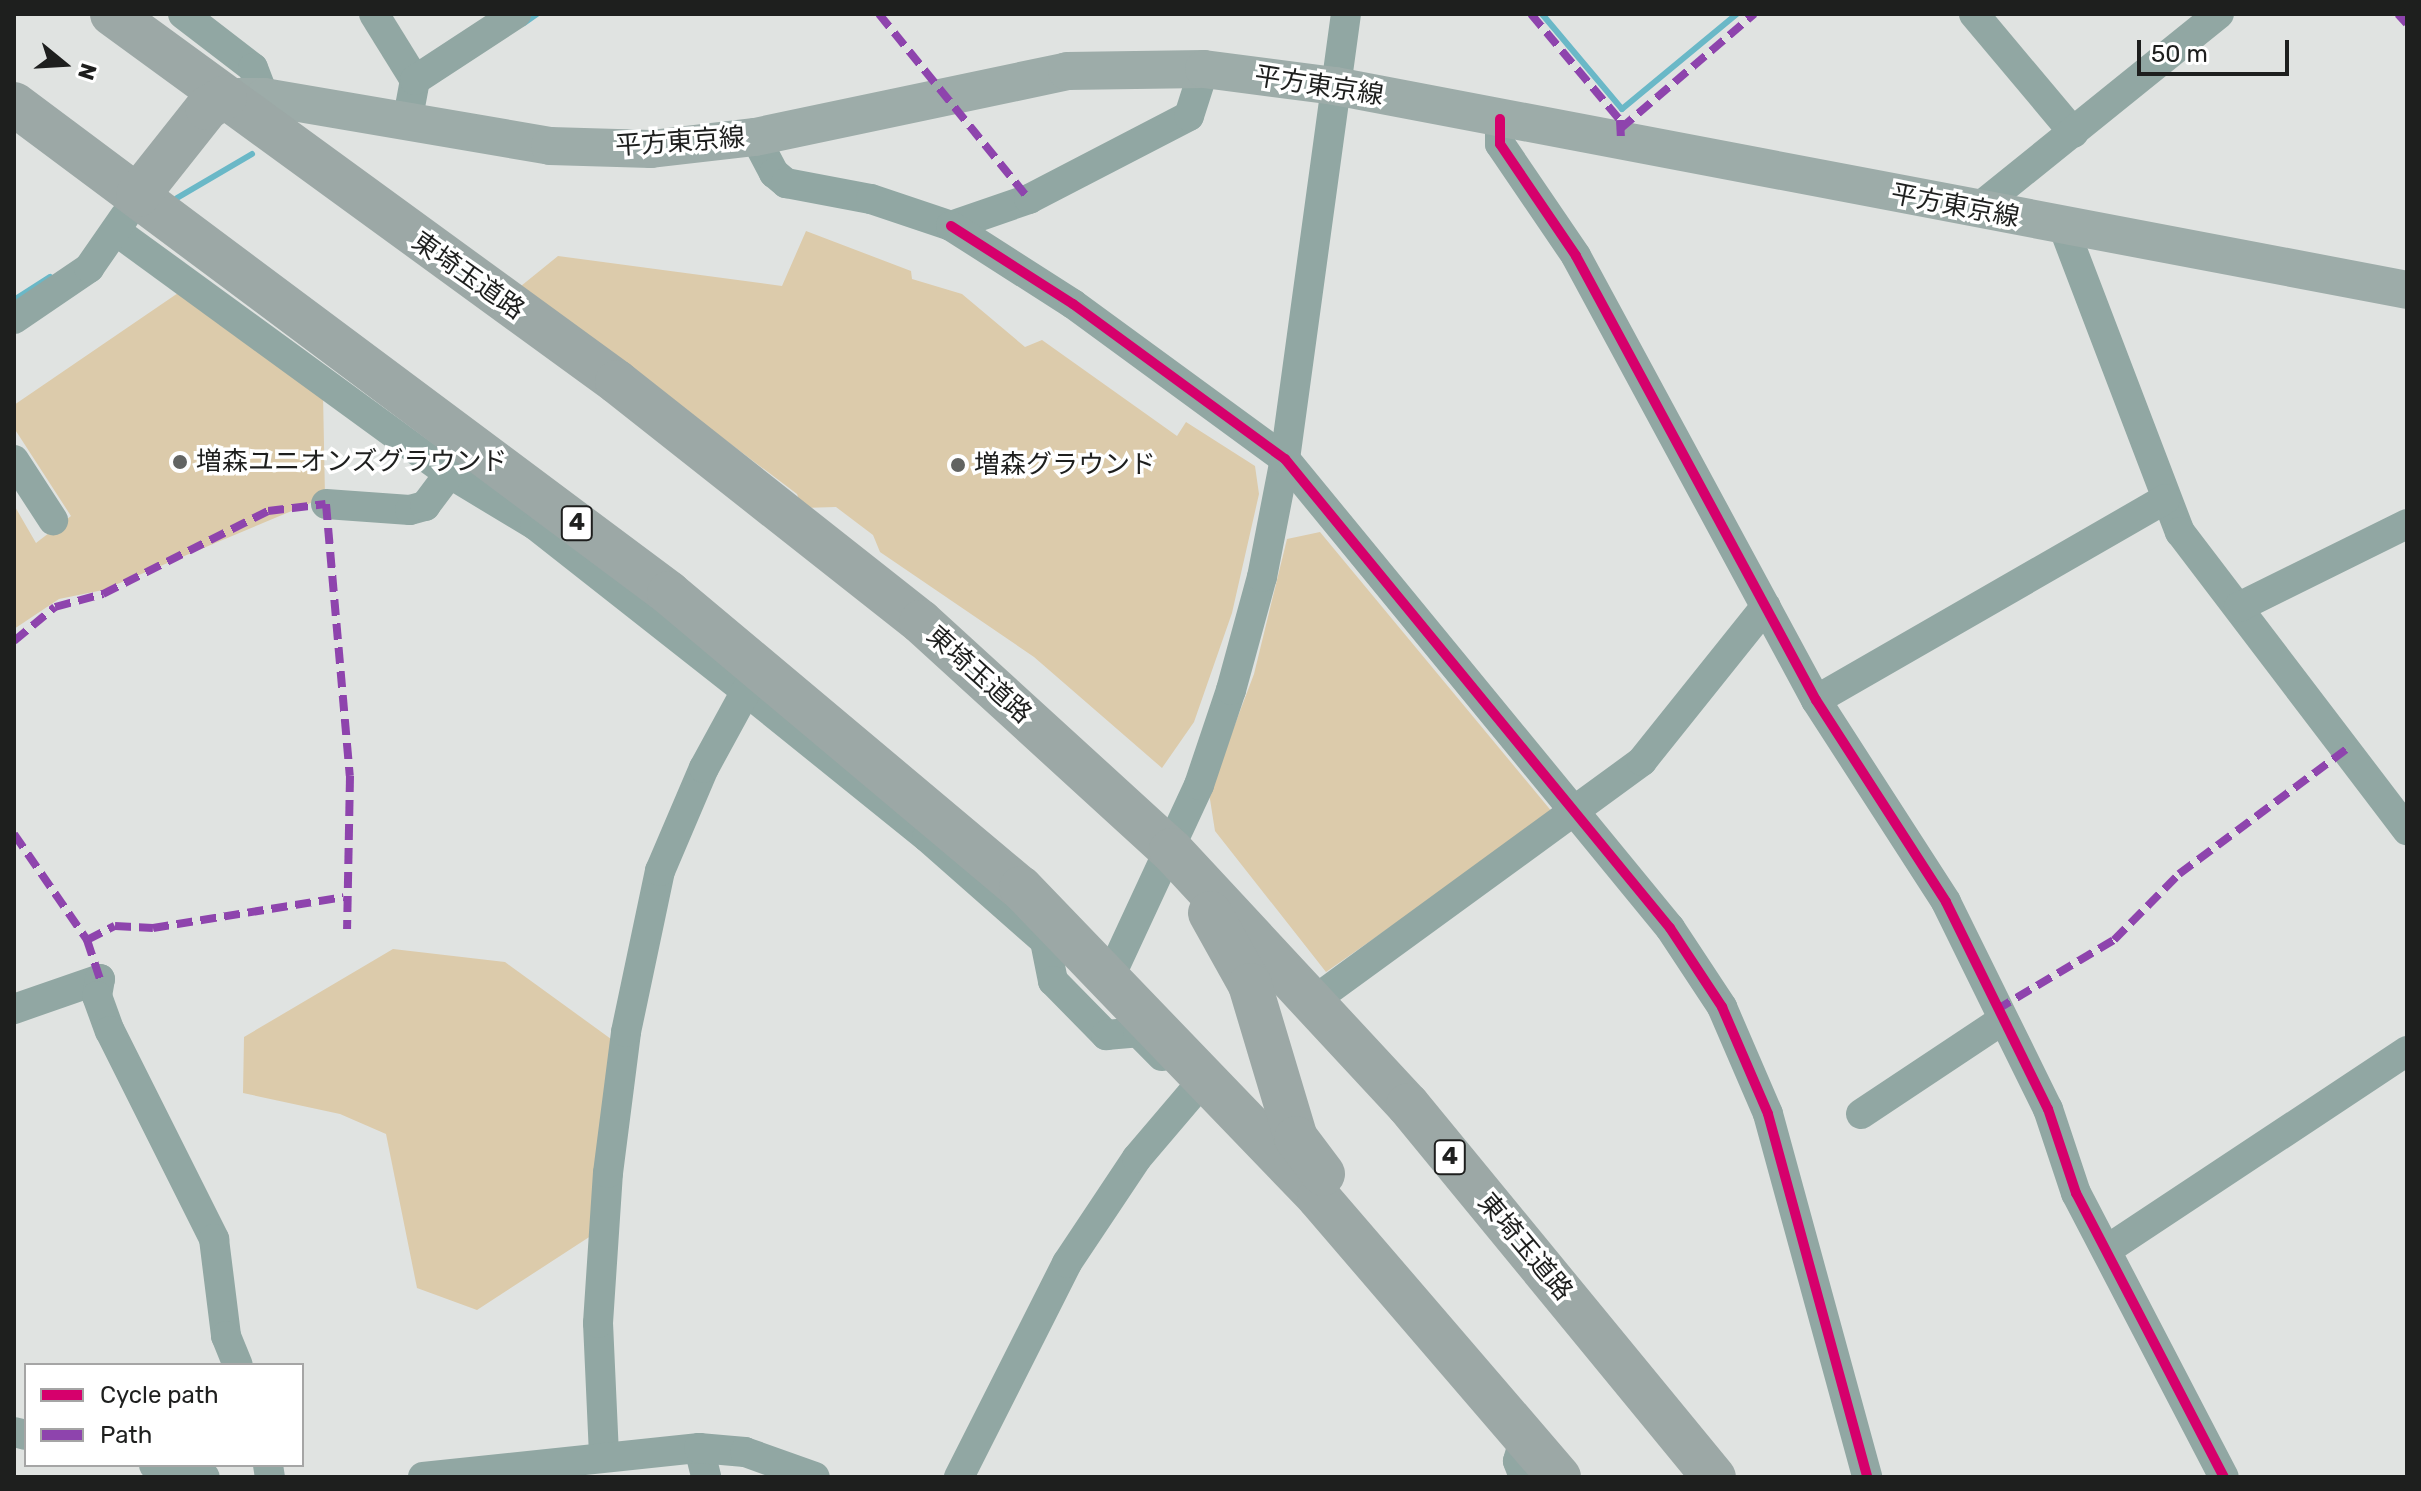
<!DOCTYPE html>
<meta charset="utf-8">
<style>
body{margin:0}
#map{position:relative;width:2421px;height:1491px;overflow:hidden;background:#e0e3e1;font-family:Rubik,"Noto Sans JP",sans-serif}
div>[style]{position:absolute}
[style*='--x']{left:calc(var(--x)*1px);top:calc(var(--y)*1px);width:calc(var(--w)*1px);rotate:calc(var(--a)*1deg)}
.green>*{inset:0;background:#dccbab}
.stream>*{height:6px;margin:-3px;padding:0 3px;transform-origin:3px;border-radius:3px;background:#6ab8c7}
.minor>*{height:30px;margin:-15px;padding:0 15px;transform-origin:15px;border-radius:15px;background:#91a7a3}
.major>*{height:38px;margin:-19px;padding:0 19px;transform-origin:19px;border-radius:19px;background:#9daca9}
.highway>*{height:44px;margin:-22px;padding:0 22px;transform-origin:22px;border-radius:22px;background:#9ca8a6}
.quiet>*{height:8px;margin-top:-4px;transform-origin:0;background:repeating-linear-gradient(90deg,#8e44ad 0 16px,transparent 0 24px)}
.cycleway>*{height:10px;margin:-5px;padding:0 5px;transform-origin:5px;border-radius:5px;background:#d6006c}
.dots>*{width:22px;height:22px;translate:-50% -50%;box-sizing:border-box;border:4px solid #fff;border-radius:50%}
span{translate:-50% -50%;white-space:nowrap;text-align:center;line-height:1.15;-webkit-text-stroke:7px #fff;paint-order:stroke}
.shield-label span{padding:2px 6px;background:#fff;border:2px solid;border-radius:6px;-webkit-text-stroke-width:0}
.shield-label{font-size:24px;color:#1e1f1e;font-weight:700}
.street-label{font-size:26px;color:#1e1f1e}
.poi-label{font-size:26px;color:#1e1f1e}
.left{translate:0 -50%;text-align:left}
.frame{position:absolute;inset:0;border:16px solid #1e1f1e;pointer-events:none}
.legend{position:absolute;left:24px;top:1363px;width:280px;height:104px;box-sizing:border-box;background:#fff;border:2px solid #a5a5a5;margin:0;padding:10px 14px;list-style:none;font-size:24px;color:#1e1f1e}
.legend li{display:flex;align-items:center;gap:16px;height:40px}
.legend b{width:40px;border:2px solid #a5a5a5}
.north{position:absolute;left:24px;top:24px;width:80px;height:80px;-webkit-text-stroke:6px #fff;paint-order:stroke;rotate:108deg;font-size:22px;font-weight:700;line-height:32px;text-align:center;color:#1e1f1e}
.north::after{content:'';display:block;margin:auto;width:28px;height:36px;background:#1e1f1e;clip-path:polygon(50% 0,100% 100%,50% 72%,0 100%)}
.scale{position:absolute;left:2137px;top:40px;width:152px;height:36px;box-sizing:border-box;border:4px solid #1e1f1e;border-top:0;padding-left:10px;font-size:24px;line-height:28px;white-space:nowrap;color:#1e1f1e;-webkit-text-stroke:6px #fff;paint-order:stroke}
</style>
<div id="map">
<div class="green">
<i style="clip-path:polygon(806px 231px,911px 271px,912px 279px,962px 294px,1025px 347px,1042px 340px,1177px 436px,1186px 422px,1255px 466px,1259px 494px,1232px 613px,1194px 722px,1162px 768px,1034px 657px,880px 552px,873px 535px,836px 507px,802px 508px,797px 494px,521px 286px,558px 256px,782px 286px)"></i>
<i style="clip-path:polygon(181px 291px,323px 393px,325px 497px,103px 590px,59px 599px,14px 629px,14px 505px,36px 543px,71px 516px,14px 428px,14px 405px)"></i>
<i style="clip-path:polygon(1320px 532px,1553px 813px,1326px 972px,1215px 831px,1209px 793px,1254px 674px,1287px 539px)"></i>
<i style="clip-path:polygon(393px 949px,505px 962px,611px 1039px,600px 1230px,477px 1310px,417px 1288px,386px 1134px,340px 1114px,243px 1093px,244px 1037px)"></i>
</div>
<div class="stream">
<i style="--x:1542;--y:14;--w:124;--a:49.9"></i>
<i style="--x:1622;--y:109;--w:149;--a:-39.6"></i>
<i style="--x:524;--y:23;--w:16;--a:-35"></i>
<i style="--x:177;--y:198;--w:87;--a:-30.4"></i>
<i style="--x:14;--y:300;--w:43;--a:-32.6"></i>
</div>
<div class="minor">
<i style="--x:183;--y:14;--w:88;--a:37.6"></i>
<i style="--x:253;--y:68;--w:31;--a:69"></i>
<i style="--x:374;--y:14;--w:78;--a:58.2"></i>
<i style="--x:1974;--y:14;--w:155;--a:50"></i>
<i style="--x:1500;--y:119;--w:25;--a:90"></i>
<i style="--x:1500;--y:144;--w:135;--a:55.8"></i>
<i style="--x:1576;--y:256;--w:505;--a:61.61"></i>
<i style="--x:1816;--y:700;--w:240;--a:57.2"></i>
<i style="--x:1946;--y:902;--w:231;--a:63.8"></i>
<i style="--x:2048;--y:1109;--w:89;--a:71.6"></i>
<i style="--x:2076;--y:1193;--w:320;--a:62.5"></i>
<i style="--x:407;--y:123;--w:44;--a:-79.5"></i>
<i style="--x:415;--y:80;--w:121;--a:-33.2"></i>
<i style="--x:755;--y:137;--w:41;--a:62.2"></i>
<i style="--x:774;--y:173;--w:16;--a:40"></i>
<i style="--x:786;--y:183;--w:86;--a:10.7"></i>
<i style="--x:871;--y:199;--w:84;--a:18.6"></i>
<i style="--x:951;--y:226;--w:83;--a:-19.1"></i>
<i style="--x:1029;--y:199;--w:180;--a:-27.4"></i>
<i style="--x:1189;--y:116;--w:49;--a:-72.3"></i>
<i style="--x:1977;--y:209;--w:311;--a:-38.9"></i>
<i style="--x:951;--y:226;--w:145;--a:32.6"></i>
<i style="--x:1073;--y:304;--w:263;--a:36.2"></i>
<i style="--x:1285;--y:459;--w:607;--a:50.62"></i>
<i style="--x:1670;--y:928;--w:95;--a:56.6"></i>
<i style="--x:1722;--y:1007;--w:116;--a:66.7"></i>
<i style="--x:1768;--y:1114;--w:376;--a:74.7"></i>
<i style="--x:2063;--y:226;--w:328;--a:69.1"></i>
<i style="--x:2180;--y:532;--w:375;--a:52.7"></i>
<i style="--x:116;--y:231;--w:409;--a:36.1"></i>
<i style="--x:447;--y:472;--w:103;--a:31.1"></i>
<i style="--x:535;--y:525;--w:268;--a:38.2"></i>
<i style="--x:746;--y:691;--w:233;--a:38.9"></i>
<i style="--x:927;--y:837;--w:157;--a:41.4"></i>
<i style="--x:1045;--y:941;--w:41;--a:78.7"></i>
<i style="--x:1053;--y:981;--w:76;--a:45.5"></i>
<i style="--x:1106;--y:1035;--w:32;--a:-5"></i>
<i style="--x:1138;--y:1032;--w:34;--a:45"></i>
<i style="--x:14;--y:319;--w:91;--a:-34.2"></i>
<i style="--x:89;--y:268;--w:63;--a:-55.3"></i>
<i style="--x:14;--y:460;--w:72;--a:57"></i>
<i style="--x:326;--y:504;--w:84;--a:4.1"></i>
<i style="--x:410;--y:510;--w:16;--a:-15"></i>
<i style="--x:425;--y:506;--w:60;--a:-53.1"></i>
<i style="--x:2239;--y:607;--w:187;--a:-26.3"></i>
<i style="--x:1816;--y:700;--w:403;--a:-29.9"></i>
<i style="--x:1109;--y:979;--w:214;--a:-65.1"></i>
<i style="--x:1199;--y:785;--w:100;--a:-71.4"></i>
<i style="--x:1231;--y:690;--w:117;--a:-74.7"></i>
<i style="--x:1262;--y:577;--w:120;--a:-79"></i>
<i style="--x:1285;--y:459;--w:449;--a:-82.2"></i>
<i style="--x:1327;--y:991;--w:390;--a:-36.1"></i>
<i style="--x:1642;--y:761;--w:198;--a:-51.3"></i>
<i style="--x:14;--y:1009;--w:91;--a:-19.2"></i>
<i style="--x:100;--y:979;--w:17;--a:100"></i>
<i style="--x:97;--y:996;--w:37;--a:70"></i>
<i style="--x:110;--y:1031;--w:233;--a:63.4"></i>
<i style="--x:214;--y:1239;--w:98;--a:82.9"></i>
<i style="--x:226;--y:1336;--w:31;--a:68"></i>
<i style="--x:1861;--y:1114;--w:168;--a:-33.6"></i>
<i style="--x:2108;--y:1249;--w:359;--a:-33.5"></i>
<i style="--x:14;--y:1432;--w:12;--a:14"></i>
<i style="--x:699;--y:1448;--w:30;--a:76"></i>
<i style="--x:604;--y:1455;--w:132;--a:-92.6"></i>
<i style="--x:598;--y:1323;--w:150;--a:-86.2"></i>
<i style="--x:608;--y:1173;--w:142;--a:-82.7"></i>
<i style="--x:626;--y:1032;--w:165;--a:-78.1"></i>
<i style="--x:660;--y:871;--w:112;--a:-66.9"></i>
<i style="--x:704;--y:768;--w:88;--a:-61.4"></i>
<i style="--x:154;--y:1465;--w:52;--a:13.2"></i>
<i style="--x:268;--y:1465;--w:12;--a:81"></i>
<i style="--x:423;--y:1477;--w:278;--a:-6"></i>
<i style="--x:699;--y:1448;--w:46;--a:5"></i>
<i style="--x:745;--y:1452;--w:74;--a:19.7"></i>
<i style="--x:959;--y:1477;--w:240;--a:-63.2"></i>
<i style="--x:1067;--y:1263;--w:126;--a:-56.3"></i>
<i style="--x:1137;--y:1158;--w:105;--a:-49.6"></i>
<i style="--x:1524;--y:1477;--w:17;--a:-111"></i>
<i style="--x:1518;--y:1461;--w:26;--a:-74"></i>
</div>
<div class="major">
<i style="--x:225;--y:97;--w:39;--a:0"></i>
<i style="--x:264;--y:97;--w:290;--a:9.7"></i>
<i style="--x:550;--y:146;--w:101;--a:1.7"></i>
<i style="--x:651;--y:149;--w:105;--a:-6.6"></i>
<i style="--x:755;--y:137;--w:319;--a:-11.9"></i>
<i style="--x:1067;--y:71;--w:137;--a:-0.8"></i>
<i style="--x:1204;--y:69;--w:132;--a:7.4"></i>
<i style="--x:1335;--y:86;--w:1091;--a:10.77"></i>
</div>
<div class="highway">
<i style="--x:112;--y:14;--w:625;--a:36.08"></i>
<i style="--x:617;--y:382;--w:387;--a:38.3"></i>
<i style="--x:921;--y:622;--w:338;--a:42.4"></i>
<i style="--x:1171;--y:850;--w:348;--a:47.1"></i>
<i style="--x:1408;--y:1105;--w:482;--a:50.6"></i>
<i style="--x:14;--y:104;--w:817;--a:36.74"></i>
<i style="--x:669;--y:593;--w:459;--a:40"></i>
<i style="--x:1021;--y:888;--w:430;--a:46.1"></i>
<i style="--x:1319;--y:1198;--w:368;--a:49.3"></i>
<i style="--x:138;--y:195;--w:111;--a:-51.6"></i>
<i style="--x:207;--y:108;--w:21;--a:-31"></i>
<i style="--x:1210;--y:913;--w:82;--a:60.9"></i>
<i style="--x:1250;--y:985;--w:160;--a:73.3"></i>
<i style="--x:1296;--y:1138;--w:45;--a:53.1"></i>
</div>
<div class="quiet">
<i style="--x:879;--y:14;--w:238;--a:51"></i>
<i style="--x:1531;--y:14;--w:138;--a:50"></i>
<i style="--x:1620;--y:120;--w:22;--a:87"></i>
<i style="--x:2398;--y:14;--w:13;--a:48"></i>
<i style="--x:1620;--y:129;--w:177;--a:-40.6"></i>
<i style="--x:14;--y:641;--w:53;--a:-39.7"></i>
<i style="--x:55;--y:607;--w:50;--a:-15.2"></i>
<i style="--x:103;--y:594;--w:185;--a:-26.7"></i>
<i style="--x:268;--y:511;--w:58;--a:-6.9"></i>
<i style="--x:326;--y:504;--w:273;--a:85"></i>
<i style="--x:350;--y:776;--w:153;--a:91.1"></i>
<i style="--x:14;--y:834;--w:129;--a:55.4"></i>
<i style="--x:87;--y:940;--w:41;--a:71.6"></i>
<i style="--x:87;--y:940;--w:31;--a:-27"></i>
<i style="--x:115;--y:926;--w:38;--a:3"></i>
<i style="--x:153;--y:928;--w:193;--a:-9.2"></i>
<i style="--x:1996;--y:1010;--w:137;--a:-30.7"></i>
<i style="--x:2114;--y:940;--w:93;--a:-45.4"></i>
<i style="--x:2179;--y:874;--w:211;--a:-36.7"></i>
</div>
<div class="cycleway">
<i style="--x:1500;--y:119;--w:25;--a:90"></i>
<i style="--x:1500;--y:144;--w:135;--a:55.8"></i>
<i style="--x:1576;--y:256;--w:505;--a:61.61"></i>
<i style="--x:1816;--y:700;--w:240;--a:57.2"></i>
<i style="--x:1946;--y:902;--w:231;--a:63.8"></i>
<i style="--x:2048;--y:1109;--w:89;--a:71.6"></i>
<i style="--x:2076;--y:1193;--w:320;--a:62.5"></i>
<i style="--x:951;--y:226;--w:145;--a:32.6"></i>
<i style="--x:1073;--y:304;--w:263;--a:36.2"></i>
<i style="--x:1285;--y:459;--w:607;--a:50.62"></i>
<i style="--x:1670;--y:928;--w:95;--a:56.6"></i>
<i style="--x:1722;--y:1007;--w:116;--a:66.7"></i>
<i style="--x:1768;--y:1114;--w:376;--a:74.7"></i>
</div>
<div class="dots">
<i style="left:180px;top:462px;background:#626462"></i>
<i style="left:958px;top:465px;background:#626462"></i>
</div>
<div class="shield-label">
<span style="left:577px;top:523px">4</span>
<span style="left:1450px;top:1157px">4</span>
</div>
<div class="street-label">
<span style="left:1319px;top:86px;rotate:9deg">平方東京線</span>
<span style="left:680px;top:142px;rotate:-4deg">平方東京線</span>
<span style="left:1955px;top:206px;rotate:11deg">平方東京線</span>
<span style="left:468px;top:276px;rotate:35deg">東埼玉道路</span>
<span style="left:979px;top:675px;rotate:42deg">東埼玉道路</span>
<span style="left:1525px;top:1247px;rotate:50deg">東埼玉道路</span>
</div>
<div class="poi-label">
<span class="left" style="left:196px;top:462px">増森ユニオンズグラウンド</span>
<span class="left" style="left:974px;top:465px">増森グラウンド</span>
</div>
<div class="frame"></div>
<ul class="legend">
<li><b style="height:10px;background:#d6006c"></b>Cycle path</li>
<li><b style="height:10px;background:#8e44ad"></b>Path</li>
</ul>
<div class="north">N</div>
<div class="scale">50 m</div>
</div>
